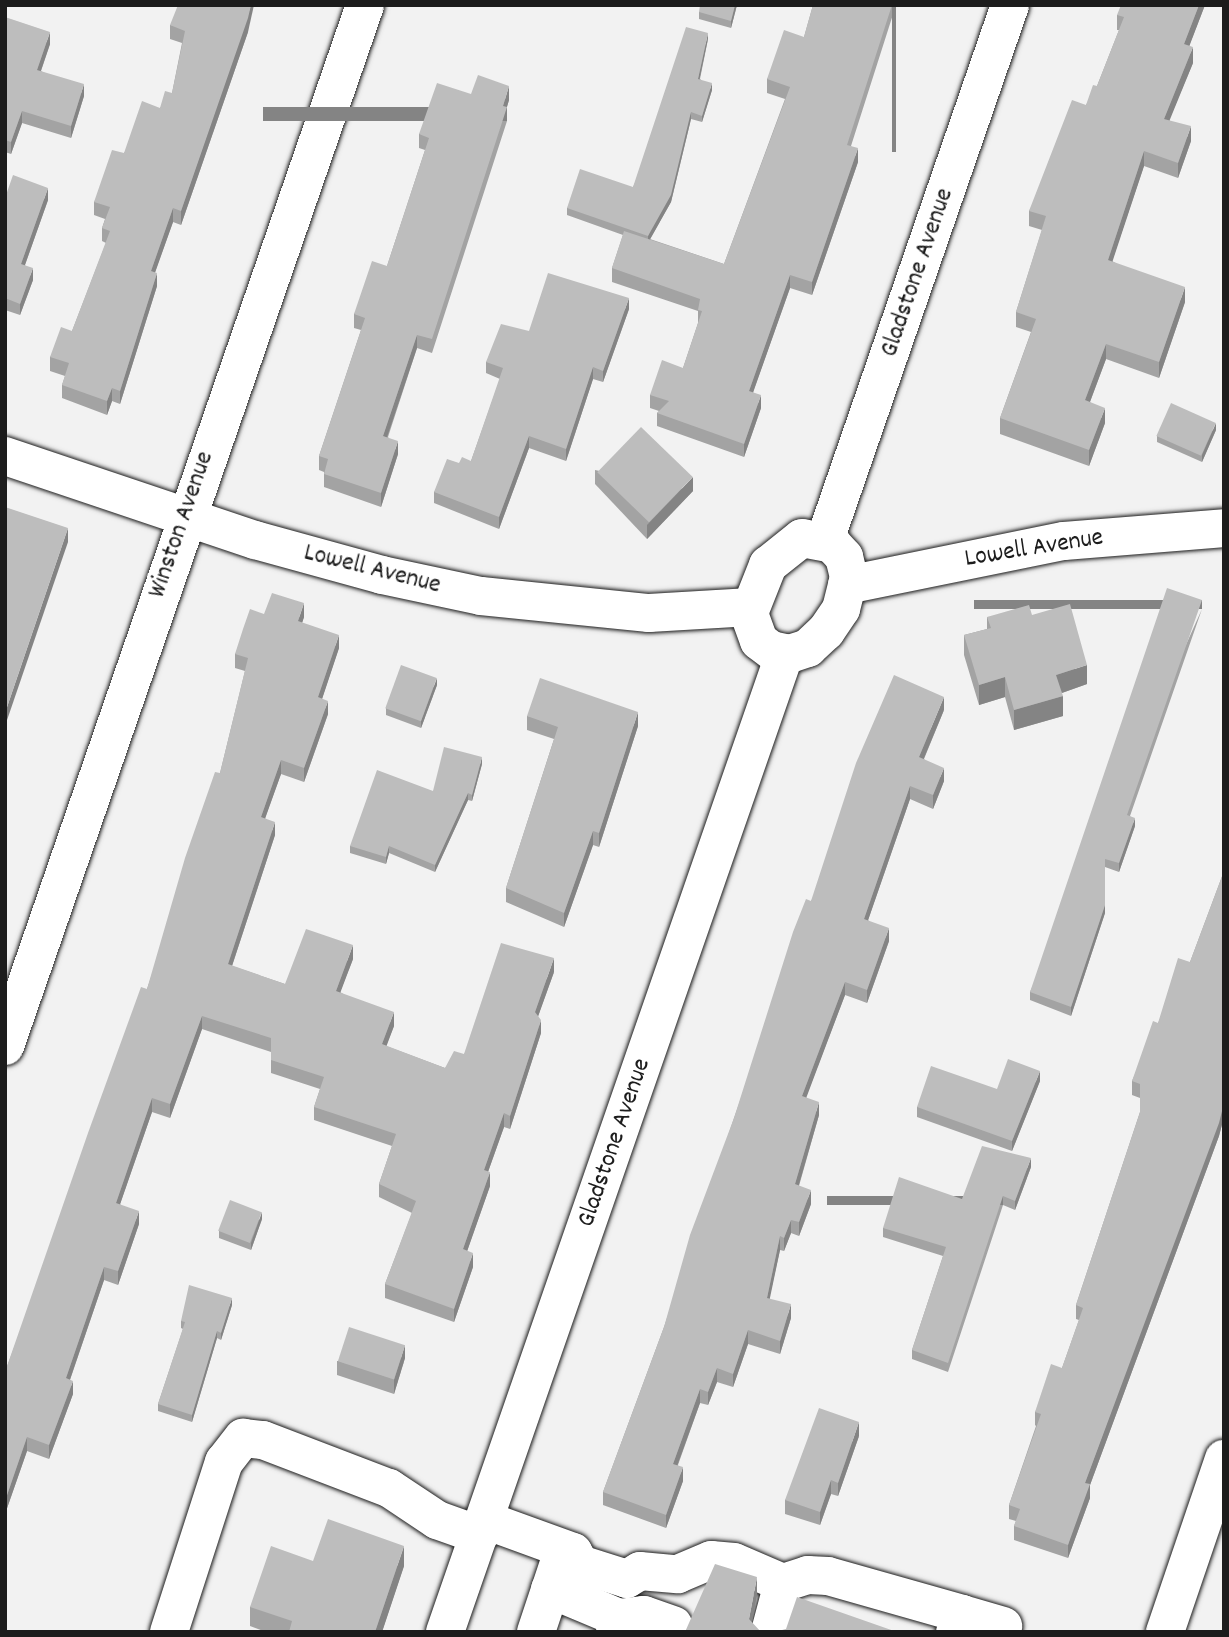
<!DOCTYPE html>
<style>
body{margin:0}
#map{position:relative;width:1229px;height:1637px;overflow:hidden;background:#f2f2f2;font-family:Dekko,sans-serif}
div>[style]{position:absolute}
[style*='--x']{left:calc(var(--x)*1px);top:calc(var(--y)*1px);width:calc(var(--w)*1px);rotate:calc(var(--a)*1deg)}
.roads{filter:drop-shadow(0 0 2px #1c1c1c) drop-shadow(0 0 2px #1c1c1c)}
.minor>*{height:38px;margin:-19px;padding:0 19px;transform-origin:19px;border-radius:19px;background:#fff}
.wall>*{inset:0;background:#a3a3a3}
.shaded-wall>*{inset:0;background:#848484;transform-origin:0 0}
.building>*{inset:0;background:#bdbdbd;transform-origin:0 0}
span{translate:-50% -50%;white-space:nowrap;text-align:center;line-height:1.15;-webkit-text-stroke:7px #fff;paint-order:stroke}
.street-label{font-size:26px;color:#1c1c1c}
.frame{position:absolute;inset:0;border:7px solid #1c1c1c;pointer-events:none}
</style>
<div id="map">
<div class="roads">
<div class="minor">
<i style="--x:5;--y:456;--w:264;--a:18.6"></i>
<i style="--x:255;--y:540;--w:132;--a:15.4"></i>
<i style="--x:382;--y:575;--w:101;--a:12"></i>
<i style="--x:481;--y:596;--w:169;--a:5.8"></i>
<i style="--x:649;--y:613;--w:102;--a:-3.4"></i>
<i style="--x:802;--y:538;--w:31;--a:11"></i>
<i style="--x:832;--y:544;--w:18;--a:47"></i>
<i style="--x:844;--y:557;--w:21;--a:76"></i>
<i style="--x:849;--y:577;--w:33;--a:104"></i>
<i style="--x:841;--y:609;--w:27;--a:124"></i>
<i style="--x:826;--y:631;--w:25;--a:137"></i>
<i style="--x:808;--y:648;--w:19;--a:162"></i>
<i style="--x:790;--y:654;--w:19;--a:-168"></i>
<i style="--x:771;--y:650;--w:15;--a:-143"></i>
<i style="--x:759;--y:641;--w:30;--a:-110"></i>
<i style="--x:749;--y:613;--w:52;--a:-68.4"></i>
<i style="--x:768;--y:565;--w:43;--a:-38.5"></i>
<i style="--x:825;--y:540;--w:566;--a:-70.92"></i>
<i style="--x:847;--y:585;--w:221;--a:-11.5"></i>
<i style="--x:1064;--y:541;--w:161;--a:-4.6"></i>
<i style="--x:5;--y:1046;--w:1101;--a:-70.92"></i>
<i style="--x:485;--y:1520;--w:94;--a:20"></i>
<i style="--x:573;--y:1552;--w:14;--a:60"></i>
<i style="--x:580;--y:1564;--w:49;--a:17.7"></i>
<i style="--x:627;--y:1579;--w:15;--a:-32"></i>
<i style="--x:640;--y:1571;--w:38;--a:5"></i>
<i style="--x:678;--y:1574;--w:36;--a:-23"></i>
<i style="--x:711;--y:1560;--w:23;--a:5"></i>
<i style="--x:734;--y:1562;--w:53;--a:23.2"></i>
<i style="--x:783;--y:1583;--w:26;--a:-18"></i>
<i style="--x:808;--y:1575;--w:20;--a:3"></i>
<i style="--x:828;--y:1576;--w:139;--a:15.8"></i>
<i style="--x:962;--y:1614;--w:19;--a:111"></i>
<i style="--x:550;--y:1589;--w:75;--a:22.8"></i>
<i style="--x:619;--y:1618;--w:15;--a:106"></i>
<i style="--x:962;--y:1614;--w:43;--a:16.3"></i>
<i style="--x:619;--y:1618;--w:25;--a:-7"></i>
<i style="--x:644;--y:1615;--w:31;--a:19"></i>
<i style="--x:169;--y:1632;--w:179;--a:-72.1"></i>
<i style="--x:224;--y:1462;--w:31;--a:-52"></i>
<i style="--x:243;--y:1438;--w:20;--a:6"></i>
<i style="--x:263;--y:1440;--w:135;--a:20.9"></i>
<i style="--x:389;--y:1488;--w:58;--a:33.7"></i>
<i style="--x:437;--y:1520;--w:45;--a:19.7"></i>
<i style="--x:445;--y:1632;--w:1036;--a:-70.85"></i>
<i style="--x:536;--y:1632;--w:73;--a:-71.6"></i>
<i style="--x:770;--y:1632;--w:51;--a:-75.1"></i>
<i style="--x:1165;--y:1632;--w:183;--a:-71.2"></i>
</div>
</div>
<div class="wall">
<i style="clip-path:polygon(737px 5px,731px 28px,699px 19px,699px 12px)"></i>
<i style="clip-path:polygon(813px 5px,896px 5px,851px 146px,858px 162px,812px 295px,790px 288px,753px 392px,761px 408px,744px 457px,657px 426px,657px 413px,659px 411px,650px 408px,650px 395px,683px 368px,698px 323px,698px 311px,612px 282px,612px 268px,623px 235px,567px 215px,567px 208px,633px 187px,708px 39px,700px 79px,712px 90px,702px 122px,691px 119px,671px 202px,650px 239px,724px 264px,785px 99px,767px 93px,767px 79px,804px 37px)"></i>
<i style="clip-path:polygon(1205px 5px,1189px 46px,1193px 63px,1169px 120px,1191px 141px,1178px 178px,1144px 166px,1112px 261px,1185px 302px,1159px 378px,1106px 359px,1090px 402px,1105px 423px,1089px 466px,1000px 434px,1000px 418px,1031px 332px,1016px 327px,1016px 312px,1042px 230px,1029px 226px,1029px 211px,1086px 105px,1097px 86px,1119px 30px,1117px 30px,1117px 15px)"></i>
<i style="clip-path:polygon(5px 17px,50px 44px,41px 71px,84px 96px,71px 138px,22px 123px,11px 154px,5px 152px)"></i>
<i style="clip-path:polygon(170px 25px,248px 32px,181px 225px,173px 222px,155px 272px,157px 286px,120px 404px,112px 401px,107px 415px,62px 398px,62px 385px,65px 376px,50px 371px,50px 357px,72px 331px,106px 243px,102px 241px,102px 228px,105px 219px,94px 215px,94px 202px,124px 153px,172px 93px,182px 43px,170px 39px)"></i>
<i style="clip-path:polygon(471px 94px,509px 100px,507px 107px,507px 121px,432px 353px,417px 348px,388px 437px,398px 454px,381px 507px,324px 487px,324px 472px,319px 470px,319px 456px,361px 330px,354px 328px,354px 314px,387px 266px,425px 150px,419px 148px,419px 134px)"></i>
<i style="clip-path:polygon(5px 198px,48px 200px,25px 265px,33px 280px,20px 315px,5px 310px)"></i>
<i style="clip-path:polygon(629px 309px,603px 382px,593px 379px,566px 461px,529px 448px,499px 529px,434px 503px,434px 492px,459px 463px,471px 461px,500px 379px,486px 373px,486px 362px,529px 331px)"></i>
<i style="clip-path:polygon(1216px 430px,1202px 462px,1157px 442px,1157px 436px)"></i>
<i style="clip-path:polygon(595px 470px,693px 491px,647px 539px,595px 484px)"></i>
<i style="clip-path:polygon(1202px 609px,1130px 816px,1135px 826px,1119px 872px,1105px 867px,1105px 913px,1071px 1016px,1030px 1000px,1030px 992px)"></i>
<i style="clip-path:polygon(264px 614px,304px 617px,302px 623px,339px 648px,322px 699px,328px 714px,304px 782px,281px 774px,265px 818px,275px 835px,232px 966px,285px 984px,353px 959px,340px 992px,394px 1026px,386px 1046px,445px 1068px,464px 1054px,554px 972px,538px 1016px,541px 1033px,510px 1129px,504px 1127px,488px 1172px,490px 1186px,467px 1251px,473px 1267px,454px 1322px,385px 1298px,385px 1284px,412px 1213px,379px 1197px,379px 1184px,392px 1146px,314px 1120px,314px 1107px,320px 1089px,271px 1073px,271px 1052px,202px 1029px,170px 1118px,152px 1112px,120px 1204px,139px 1224px,118px 1285px,104px 1280px,70px 1380px,73px 1394px,49px 1459px,27px 1451px,5px 1514px,5px 1372px,147px 989px,220px 773px,245px 671px,235px 668px,235px 654px)"></i>
<i style="clip-path:polygon(1032px 615px,1087px 684px,1062px 693px,1063px 716px,1014px 730px,1005px 697px,979px 705px,964px 655px,964px 635px,987px 629px,987px 617px)"></i>
<i style="clip-path:polygon(437px 685px,421px 728px,386px 715px,386px 708px)"></i>
<i style="clip-path:polygon(944px 710px,924px 759px,944px 781px,933px 809px,910px 799px,868px 920px,889px 941px,867px 1003px,845px 995px,806px 1097px,819px 1115px,799px 1186px,811px 1204px,799px 1236px,791px 1233px,784px 1251px,780px 1250px,769px 1299px,791px 1318px,780px 1354px,748px 1344px,733px 1387px,717px 1382px,708px 1405px,700px 1403px,678px 1465px,683px 1481px,666px 1528px,603px 1505px,603px 1492px,664px 1327px,734px 1118px,811px 901px)"></i>
<i style="clip-path:polygon(527px 716px,638px 726px,599px 847px,593px 845px,564px 927px,506px 902px,506px 888px,554px 739px,527px 730px)"></i>
<i style="clip-path:polygon(482px 764px,472px 801px,468px 800px,435px 872px,389px 853px,386px 864px,350px 853px,350px 846px,433px 791px)"></i>
<i style="clip-path:polygon(1224px 871px,1224px 1117px,1219px 1136px,1090px 1485px,1090px 1498px,1068px 1558px,1014px 1540px,1014px 1526px,1016px 1521px,1009px 1519px,1009px 1505px,1036px 1426px,1035px 1425px,1035px 1412px,1062px 1368px,1079px 1320px,1076px 1319px,1076px 1305px,1140px 1112px,1140px 1098px,1132px 1095px,1132px 1081px,1158px 1023px,1190px 962px)"></i>
<i style="clip-path:polygon(1040px 1081px,1012px 1151px,917px 1117px,917px 1107px,997px 1089px)"></i>
<i style="clip-path:polygon(1031px 1167px,1015px 1210px,1003px 1205px,948px 1372px,912px 1359px,912px 1350px,943px 1256px,883px 1237px,883px 1228px,962px 1199px)"></i>
<i style="clip-path:polygon(262px 1219px,251px 1250px,219px 1238px,219px 1231px)"></i>
<i style="clip-path:polygon(232px 1305px,221px 1340px,217px 1338px,192px 1422px,158px 1411px,158px 1404px,183px 1329px,181px 1328px,181px 1321px)"></i>
<i style="clip-path:polygon(405px 1358px,394px 1394px,337px 1375px,337px 1361px)"></i>
<i style="clip-path:polygon(859px 1436px,838px 1496px,831px 1494px,820px 1525px,785px 1514px,785px 1500px)"></i>
<i style="clip-path:polygon(313px 1561px,404px 1566px,382px 1632px,266px 1632px,250px 1626px,250px 1607px)"></i>
</div>
<div class="shaded-wall">
<i style="clip-path:polygon(251px 5px,254px 5px,248px 32px,181px 225px,181px 211px)"></i>
<i style="clip-path:polygon(735px 5px,737px 5px,731px 28px,731px 21px)"></i>
<i style="left:892px;top:5px;width:4px;height:147px"></i>
<i style="clip-path:polygon(1199px 5px,1205px 5px,1184px 60px,1184px 44px)"></i>
<i style="clip-path:polygon(50px 32px,50px 44px,37px 82px,37px 70px)"></i>
<i style="clip-path:polygon(708px 33px,708px 39px,698px 86px,698px 79px)"></i>
<i style="clip-path:polygon(1193px 47px,1193px 63px,1164px 134px,1164px 119px)"></i>
<i style="clip-path:polygon(712px 83px,712px 90px,702px 122px,702px 116px)"></i>
<i style="clip-path:polygon(84px 84px,84px 96px,71px 138px,71px 126px)"></i>
<i style="clip-path:polygon(509px 86px,509px 100px,503px 119px,503px 106px)"></i>
<i style="left:507px;top:107px;width:14px;height:244px;rotate:90deg"></i>
<i style="clip-path:polygon(22px 111px,22px 123px,11px 154px,11px 142px)"></i>
<i style="clip-path:polygon(691px 112px,691px 119px,671px 202px,648px 243px,648px 236px)"></i>
<i style="clip-path:polygon(1191px 126px,1191px 141px,1178px 178px,1178px 163px)"></i>
<i style="clip-path:polygon(858px 148px,858px 162px,812px 295px,812px 282px)"></i>
<i style="clip-path:polygon(1144px 151px,1144px 166px,1108px 275px,1108px 260px)"></i>
<i style="clip-path:polygon(48px 188px,48px 200px,21px 276px,21px 264px)"></i>
<i style="clip-path:polygon(173px 208px,173px 222px,151px 284px,151px 271px)"></i>
<i style="clip-path:polygon(33px 268px,33px 280px,20px 315px,20px 304px)"></i>
<i style="clip-path:polygon(157px 273px,157px 286px,120px 404px,120px 391px)"></i>
<i style="clip-path:polygon(790px 275px,790px 288px,749px 404px,749px 391px)"></i>
<i style="clip-path:polygon(1185px 287px,1185px 302px,1159px 378px,1159px 362px)"></i>
<i style="clip-path:polygon(629px 298px,629px 309px,603px 382px,603px 371px)"></i>
<i style="clip-path:polygon(417px 335px,417px 348px,383px 449px,383px 436px)"></i>
<i style="clip-path:polygon(1106px 344px,1106px 359px,1085px 415px,1085px 400px)"></i>
<i style="clip-path:polygon(593px 367px,593px 379px,566px 461px,566px 449px)"></i>
<i style="clip-path:polygon(112px 388px,112px 401px,107px 415px,107px 401px)"></i>
<i style="clip-path:polygon(761px 395px,761px 408px,744px 457px,744px 444px)"></i>
<i style="clip-path:polygon(1105px 408px,1105px 423px,1089px 466px,1089px 450px)"></i>
<i style="clip-path:polygon(1216px 423px,1216px 430px,1202px 462px,1202px 455px)"></i>
<i style="clip-path:polygon(529px 436px,529px 448px,499px 529px,499px 517px)"></i>
<i style="clip-path:polygon(398px 441px,398px 454px,381px 507px,381px 493px)"></i>
<i style="clip-path:polygon(693px 477px,693px 491px,647px 539px,647px 525px)"></i>
<i style="clip-path:polygon(68px 528px,68px 542px,5px 726px,5px 713px)"></i>
<i style="left:1202px;top:600px;width:9px;height:228px;rotate:90deg"></i>
<i style="clip-path:polygon(304px 603px,304px 617px,298px 635px,298px 621px)"></i>
<i style="clip-path:polygon(339px 635px,339px 648px,318px 711px,318px 697px)"></i>
<i style="clip-path:polygon(1087px 665px,1087px 684px,1056px 695px,1056px 675px)"></i>
<i style="clip-path:polygon(1005px 677px,1005px 697px,979px 705px,979px 685px)"></i>
<i style="clip-path:polygon(437px 678px,437px 685px,421px 728px,421px 721px)"></i>
<i style="clip-path:polygon(1063px 696px,1063px 716px,1014px 730px,1014px 710px)"></i>
<i style="clip-path:polygon(944px 697px,944px 710px,919px 770px,919px 757px)"></i>
<i style="clip-path:polygon(328px 701px,328px 714px,304px 782px,304px 768px)"></i>
<i style="clip-path:polygon(638px 712px,638px 726px,599px 847px,599px 833px)"></i>
<i style="clip-path:polygon(482px 757px,482px 764px,472px 801px,472px 795px)"></i>
<i style="clip-path:polygon(281px 760px,281px 774px,261px 830px,261px 817px)"></i>
<i style="clip-path:polygon(944px 768px,944px 781px,933px 809px,933px 795px)"></i>
<i style="clip-path:polygon(910px 786px,910px 799px,864px 932px,864px 919px)"></i>
<i style="clip-path:polygon(468px 793px,468px 800px,435px 872px,435px 865px)"></i>
<i style="clip-path:polygon(1135px 818px,1135px 826px,1119px 872px,1119px 863px)"></i>
<i style="clip-path:polygon(275px 822px,275px 835px,228px 978px,228px 964px)"></i>
<i style="clip-path:polygon(593px 831px,593px 845px,564px 927px,564px 913px)"></i>
<i style="clip-path:polygon(389px 846px,389px 853px,386px 864px,386px 857px)"></i>
<i style="clip-path:polygon(1105px 905px,1105px 913px,1071px 1016px,1071px 1007px)"></i>
<i style="clip-path:polygon(889px 928px,889px 941px,867px 1003px,867px 990px)"></i>
<i style="clip-path:polygon(353px 945px,353px 959px,336px 1004px,336px 991px)"></i>
<i style="clip-path:polygon(554px 958px,554px 972px,535px 1025px,535px 1012px)"></i>
<i style="clip-path:polygon(845px 982px,845px 995px,802px 1109px,802px 1096px)"></i>
<i style="clip-path:polygon(394px 1012px,394px 1026px,382px 1058px,382px 1044px)"></i>
<i style="clip-path:polygon(202px 1016px,202px 1029px,170px 1118px,170px 1104px)"></i>
<i style="clip-path:polygon(541px 1020px,541px 1033px,510px 1129px,510px 1116px)"></i>
<i style="clip-path:polygon(1040px 1071px,1040px 1081px,1012px 1151px,1012px 1141px)"></i>
<i style="clip-path:polygon(152px 1098px,152px 1112px,116px 1216px,116px 1203px)"></i>
<i style="clip-path:polygon(819px 1102px,819px 1115px,795px 1198px,795px 1184px)"></i>
<i style="clip-path:polygon(1224px 1103px,1224px 1117px,1219px 1136px,1090px 1485px,1090px 1498px,1068px 1558px,1068px 1545px,1085px 1483px)"></i>
<i style="clip-path:polygon(504px 1113px,504px 1127px,484px 1183px,484px 1170px)"></i>
<i style="clip-path:polygon(1031px 1158px,1031px 1167px,1015px 1210px,1015px 1201px)"></i>
<i style="clip-path:polygon(490px 1172px,490px 1186px,463px 1263px,463px 1249px)"></i>
<i style="clip-path:polygon(811px 1190px,811px 1204px,799px 1236px,799px 1222px)"></i>
<i style="left:1003px;top:1196px;width:9px;height:176px;rotate:90deg"></i>
<i style="clip-path:polygon(139px 1211px,139px 1224px,118px 1285px,118px 1271px)"></i>
<i style="clip-path:polygon(262px 1212px,262px 1219px,251px 1250px,251px 1243px)"></i>
<i style="clip-path:polygon(791px 1220px,791px 1233px,784px 1251px,784px 1238px)"></i>
<i style="clip-path:polygon(780px 1236px,780px 1250px,767px 1312px,767px 1298px)"></i>
<i style="clip-path:polygon(473px 1253px,473px 1267px,454px 1322px,454px 1309px)"></i>
<i style="clip-path:polygon(104px 1267px,104px 1280px,66px 1391px,66px 1378px)"></i>
<i style="clip-path:polygon(232px 1298px,232px 1305px,221px 1340px,221px 1333px)"></i>
<i style="clip-path:polygon(791px 1304px,791px 1318px,780px 1354px,780px 1341px)"></i>
<i style="clip-path:polygon(748px 1330px,748px 1344px,733px 1387px,733px 1374px)"></i>
<i style="clip-path:polygon(217px 1331px,217px 1338px,192px 1422px,192px 1415px)"></i>
<i style="clip-path:polygon(405px 1345px,405px 1358px,394px 1394px,394px 1380px)"></i>
<i style="clip-path:polygon(717px 1368px,717px 1382px,708px 1405px,708px 1392px)"></i>
<i style="clip-path:polygon(73px 1381px,73px 1394px,49px 1459px,49px 1445px)"></i>
<i style="clip-path:polygon(700px 1389px,700px 1403px,673px 1477px,673px 1464px)"></i>
<i style="clip-path:polygon(859px 1422px,859px 1436px,838px 1496px,838px 1483px)"></i>
<i style="clip-path:polygon(27px 1437px,27px 1451px,5px 1514px,5px 1501px)"></i>
<i style="clip-path:polygon(683px 1467px,683px 1481px,666px 1528px,666px 1515px)"></i>
<i style="clip-path:polygon(831px 1480px,831px 1494px,820px 1525px,820px 1512px)"></i>
<i style="clip-path:polygon(404px 1546px,404px 1566px,382px 1632px,375px 1632px)"></i>
<i style="clip-path:polygon(757px 1577px,757px 1596px,750px 1632px,749px 1619px)"></i>
</div>
<div class="building">
<i style="clip-path:polygon(178px 5px,251px 5px,248px 18px,181px 211px,173px 208px,151px 271px,157px 273px,120px 391px,112px 388px,107px 401px,62px 385px,69px 363px,50px 357px,61px 327px,72px 331px,110px 231px,102px 228px,110px 207px,94px 202px,112px 150px,124px 153px,142px 101px,160px 108px,165px 91px,172px 93px,185px 31px,170px 25px)"></i>
<i style="clip-path:polygon(700px 5px,735px 5px,731px 21px,699px 12px)"></i>
<i style="clip-path:polygon(813px 5px,892px 5px,847px 145px,858px 148px,812px 282px,790px 275px,749px 391px,761px 395px,744px 444px,657px 413px,669px 401px,650px 395px,662px 360px,683px 368px,702px 311px,698px 310px,700px 299px,612px 268px,624px 231px,724px 264px,790px 87px,767px 79px,784px 30px,804px 37px)"></i>
<i style="clip-path:polygon(1121px 5px,1199px 5px,1184px 44px,1193px 47px,1164px 119px,1191px 126px,1178px 163px,1144px 151px,1108px 260px,1185px 287px,1159px 362px,1106px 344px,1085px 400px,1105px 408px,1089px 450px,1000px 418px,1036px 319px,1016px 312px,1046px 216px,1029px 211px,1072px 100px,1086px 105px,1093px 85px,1097px 86px,1124px 17px,1117px 15px)"></i>
<i style="clip-path:polygon(5px 17px,50px 32px,37px 70px,84px 84px,71px 126px,22px 111px,11px 142px,5px 140px)"></i>
<i style="clip-path:polygon(686px 27px,708px 33px,698px 79px,712px 83px,702px 116px,691px 112px,671px 195px,648px 236px,567px 208px,580px 169px,633px 187px)"></i>
<i style="clip-path:polygon(478px 75px,509px 86px,503px 106px,507px 107px,432px 339px,417px 335px,383px 436px,398px 441px,381px 493px,324px 474px,328px 459px,319px 456px,365px 318px,354px 314px,372px 261px,387px 266px,429px 138px,419px 134px,437px 83px,471px 94px)"></i>
<i style="clip-path:polygon(13px 175px,48px 188px,21px 264px,33px 268px,20px 304px,5px 298px,5px 198px)"></i>
<i style="clip-path:polygon(548px 273px,629px 298px,603px 371px,593px 367px,566px 449px,529px 436px,499px 517px,434px 492px,447px 459px,459px 463px,462px 457px,471px 461px,503px 368px,486px 362px,501px 324px,529px 331px)"></i>
<i style="left:1171px;top:403px;width:49px;height:36px;rotate:24deg"></i>
<i style="left:641px;top:427px;width:72px;height:63px;rotate:44deg"></i>
<i style="clip-path:polygon(5px 507px,68px 528px,5px 713px)"></i>
<i style="clip-path:polygon(1167px 588px,1202px 600px,1127px 815px,1135px 818px,1119px 863px,1105px 859px,1105px 905px,1071px 1007px,1030px 992px)"></i>
<i style="clip-path:polygon(272px 593px,304px 603px,298px 621px,339px 635px,318px 697px,328px 701px,304px 768px,281px 760px,261px 817px,275px 822px,228px 964px,285px 984px,306px 929px,353px 945px,336px 991px,394px 1012px,382px 1044px,445px 1068px,454px 1051px,464px 1054px,501px 943px,554px 958px,535px 1012px,541px 1020px,510px 1116px,504px 1113px,484px 1170px,490px 1172px,463px 1249px,473px 1253px,454px 1309px,385px 1284px,416px 1201px,379px 1184px,396px 1134px,314px 1107px,324px 1077px,271px 1060px,271px 1038px,202px 1016px,170px 1104px,152px 1098px,116px 1203px,139px 1211px,118px 1271px,104px 1267px,66px 1378px,73px 1381px,49px 1445px,27px 1437px,5px 1501px,5px 1391px,7px 1386px,5px 1385px,5px 1372px,88px 1133px,141px 987px,147px 989px,185px 858px,215px 772px,220px 773px,248px 658px,235px 654px,243px 629px,250px 609px,264px 614px)"></i>
<i style="clip-path:polygon(1070px 604px,1087px 665px,1056px 675px,1063px 696px,1014px 710px,1005px 677px,979px 685px,964px 635px,991px 628px,987px 617px,1029px 605px,1032px 615px)"></i>
<i style="left:401px;top:665px;width:38px;height:46px;rotate:20deg"></i>
<i style="clip-path:polygon(894px 675px,944px 697px,919px 757px,944px 768px,933px 795px,910px 786px,864px 919px,889px 928px,867px 990px,845px 982px,802px 1096px,819px 1102px,795px 1184px,811px 1190px,799px 1222px,791px 1220px,784px 1238px,780px 1236px,767px 1298px,791px 1304px,780px 1341px,748px 1330px,733px 1374px,717px 1368px,708px 1392px,700px 1389px,673px 1464px,683px 1467px,666px 1515px,603px 1492px,664px 1327px,690px 1235px,734px 1118px,793px 932px,806px 899px,811px 901px,856px 763px)"></i>
<i style="clip-path:polygon(540px 678px,638px 712px,599px 833px,593px 831px,564px 913px,506px 888px,558px 727px,527px 716px)"></i>
<i style="clip-path:polygon(444px 747px,482px 757px,472px 795px,468px 793px,435px 865px,389px 846px,386px 857px,350px 846px,377px 770px,433px 791px)"></i>
<i style="clip-path:polygon(1224px 871px,1224px 1103px,1219px 1123px,1085px 1483px,1090px 1484px,1068px 1545px,1014px 1526px,1020px 1509px,1009px 1505px,1041px 1414px,1035px 1412px,1051px 1364px,1062px 1368px,1083px 1308px,1076px 1305px,1140px 1112px,1140px 1084px,1132px 1081px,1153px 1021px,1158px 1023px,1178px 958px,1190px 962px)"></i>
<i style="clip-path:polygon(1008px 1059px,1040px 1071px,1012px 1141px,917px 1107px,931px 1066px,997px 1089px)"></i>
<i style="clip-path:polygon(982px 1146px,1031px 1158px,1015px 1201px,1003px 1196px,948px 1363px,912px 1350px,946px 1247px,883px 1228px,899px 1177px,962px 1199px)"></i>
<i style="left:230px;top:1200px;width:34px;height:33px;rotate:21deg"></i>
<i style="clip-path:polygon(189px 1285px,232px 1298px,221px 1333px,217px 1331px,192px 1415px,158px 1404px,185px 1322px,181px 1321px)"></i>
<i style="left:349px;top:1327px;width:59px;height:36px;rotate:18deg"></i>
<i style="clip-path:polygon(819px 1408px,859px 1422px,838px 1483px,831px 1480px,820px 1512px,785px 1500px)"></i>
<i style="clip-path:polygon(328px 1519px,404px 1546px,375px 1632px,289px 1632px,292px 1621px,250px 1607px,271px 1546px,313px 1561px)"></i>
<i style="clip-path:polygon(715px 1564px,757px 1577px,749px 1619px,761px 1632px,685px 1632px)"></i>
<i style="clip-path:polygon(797px 1597px,897px 1632px,774px 1632px,786px 1629px)"></i>
</div>
<div class="street-label">
<span style="left:918px;top:273px;rotate:-71deg">Gladstone Avenue</span>
<span style="left:182px;top:525px;rotate:-71deg">Winston Avenue</span>
<span style="left:1034px;top:549px;rotate:-9deg">Lowell Avenue</span>
<span style="left:372px;top:570px;rotate:14deg">Lowell Avenue</span>
<span style="left:615px;top:1143px;rotate:-71deg">Gladstone Avenue</span>
</div>
<div class="frame"></div>
</div>
